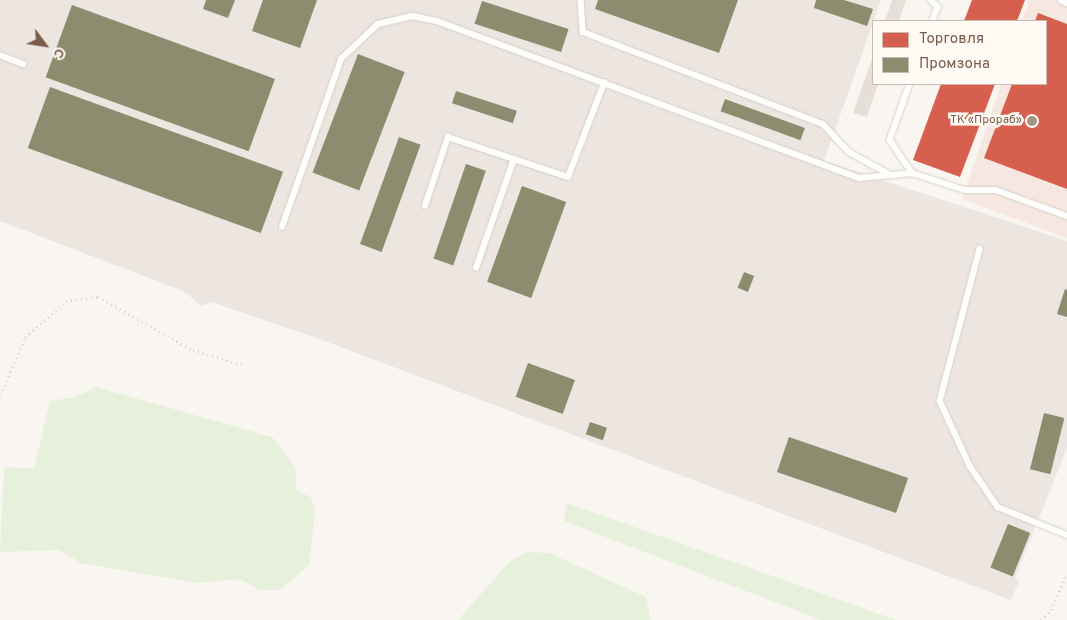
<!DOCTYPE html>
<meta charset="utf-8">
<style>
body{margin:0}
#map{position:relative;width:1067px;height:620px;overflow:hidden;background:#f9f5f0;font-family:Overpass,sans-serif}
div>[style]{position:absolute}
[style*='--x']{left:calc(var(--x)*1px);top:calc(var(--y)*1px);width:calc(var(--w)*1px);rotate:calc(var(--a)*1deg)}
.commercial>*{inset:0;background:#f6e8e1}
.industrial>*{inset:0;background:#ede5e0}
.green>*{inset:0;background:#e7f0db}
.shops>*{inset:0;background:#d6604d}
.industry>*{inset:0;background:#8c8c6e;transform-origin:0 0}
.building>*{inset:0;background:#e6ded7}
.path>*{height:2.5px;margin-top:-1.25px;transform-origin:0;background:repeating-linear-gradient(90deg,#dcd5d0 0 1px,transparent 0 5px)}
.roads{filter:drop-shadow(0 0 1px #d7d1cb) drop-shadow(0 0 1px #d7d1cb)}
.service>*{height:5.5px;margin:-2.75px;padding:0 2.75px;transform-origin:2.75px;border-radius:2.75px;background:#fefefd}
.dots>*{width:14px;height:14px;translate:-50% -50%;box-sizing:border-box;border:2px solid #fffaf3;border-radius:50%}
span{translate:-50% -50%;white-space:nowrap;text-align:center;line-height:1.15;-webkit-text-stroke:5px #fffaf3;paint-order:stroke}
.poi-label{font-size:12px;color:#7a5c4d}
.right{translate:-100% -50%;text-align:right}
.legend{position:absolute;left:872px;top:20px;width:175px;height:65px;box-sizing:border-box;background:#fffaf3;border:1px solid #cabbb1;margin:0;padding:6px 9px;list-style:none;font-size:15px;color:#7a5c4d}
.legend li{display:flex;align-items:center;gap:10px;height:25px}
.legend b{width:25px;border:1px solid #cabbb1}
.north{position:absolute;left:20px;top:20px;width:50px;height:50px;-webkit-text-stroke:4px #fffaf3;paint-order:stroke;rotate:121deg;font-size:14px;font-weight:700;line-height:20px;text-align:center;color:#7a5c4d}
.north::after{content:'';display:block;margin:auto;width:18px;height:22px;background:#7a5c4d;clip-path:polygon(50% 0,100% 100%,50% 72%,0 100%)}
</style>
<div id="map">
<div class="commercial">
<i style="clip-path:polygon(1029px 0,1067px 0,1067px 238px,962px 199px,1001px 84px,1046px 84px,1046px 21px,1022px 21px)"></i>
</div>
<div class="industrial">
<i style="clip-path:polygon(0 0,881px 0,824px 161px,1067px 241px,1067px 448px,1015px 578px,1019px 581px,1011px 600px,322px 340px,212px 302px,202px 306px,183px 291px,0 221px)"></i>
</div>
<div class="green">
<i style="clip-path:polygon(96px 387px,272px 437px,295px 467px,297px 491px,311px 497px,315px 512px,309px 565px,280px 590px,260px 590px,240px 579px,197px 583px,81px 563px,59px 550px,0 552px,4px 467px,34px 468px,50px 401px,76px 397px)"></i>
<i style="clip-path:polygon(567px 503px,896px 620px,821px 620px,564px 521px)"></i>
<i style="clip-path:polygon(527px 552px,549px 553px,646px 597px,651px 620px,458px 620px,510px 561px)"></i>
</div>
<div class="shops">
<i style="clip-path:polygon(972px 0,1025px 0,1017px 21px,964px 21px)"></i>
<i style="clip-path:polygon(1038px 13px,1067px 24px,1067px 189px,984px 158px,1012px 84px,1046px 84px,1046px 21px,1035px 21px)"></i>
<i style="clip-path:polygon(941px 84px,995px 84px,960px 177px,913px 160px)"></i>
</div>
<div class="industry">
<i style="clip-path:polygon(206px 0,235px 0,228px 18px,203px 9px)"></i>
<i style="clip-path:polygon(263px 0,317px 0,300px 48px,252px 31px)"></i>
<i style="clip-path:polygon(598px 0,738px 0,719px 53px,595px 9px)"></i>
<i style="clip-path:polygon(816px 0,844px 0,873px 9px,867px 26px,814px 8px)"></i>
<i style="left:482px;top:1px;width:91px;height:24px;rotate:18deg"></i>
<i style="left:72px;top:5px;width:216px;height:77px;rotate:20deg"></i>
<i style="left:358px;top:54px;width:50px;height:127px;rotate:21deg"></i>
<i style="left:50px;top:87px;width:248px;height:65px;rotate:20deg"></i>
<i style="left:456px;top:91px;width:64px;height:13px;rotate:18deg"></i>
<i style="left:725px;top:99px;width:85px;height:13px;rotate:20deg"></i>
<i style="left:399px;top:137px;width:23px;height:114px;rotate:20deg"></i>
<i style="left:466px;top:164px;width:21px;height:100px;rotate:19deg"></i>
<i style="left:522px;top:186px;width:47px;height:102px;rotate:20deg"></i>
<i style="left:744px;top:272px;width:11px;height:17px;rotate:22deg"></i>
<i style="clip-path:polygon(1065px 289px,1067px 290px,1067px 317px,1057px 314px)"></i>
<i style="left:528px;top:363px;width:50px;height:36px;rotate:20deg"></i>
<i style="left:1044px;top:413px;width:21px;height:58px;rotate:14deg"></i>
<i style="left:590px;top:422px;width:18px;height:13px;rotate:19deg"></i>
<i style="left:789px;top:437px;width:126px;height:37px;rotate:19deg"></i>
<i style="left:1008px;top:524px;width:24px;height:47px;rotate:22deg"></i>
</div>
<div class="building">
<i style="clip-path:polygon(892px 0,906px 0,899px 21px,885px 21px)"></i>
<i style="clip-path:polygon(873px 56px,873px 84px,878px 84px,867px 117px,853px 113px)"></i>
</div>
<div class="path">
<i style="--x:0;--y:395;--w:63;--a:-66.7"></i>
<i style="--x:25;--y:337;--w:55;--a:-41.3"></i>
<i style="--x:66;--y:301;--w:32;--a:-7"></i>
<i style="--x:98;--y:297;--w:109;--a:29.2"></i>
<i style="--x:193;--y:350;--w:53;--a:16.4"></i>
<i style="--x:1041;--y:620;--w:14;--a:-45"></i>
<i style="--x:1051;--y:610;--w:40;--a:-66.6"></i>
</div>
<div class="roads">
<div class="service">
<i style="--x:581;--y:0;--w:32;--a:86"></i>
<i style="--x:583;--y:32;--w:257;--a:21"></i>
<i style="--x:823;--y:124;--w:38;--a:47"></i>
<i style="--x:849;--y:152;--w:48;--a:28.7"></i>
<i style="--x:931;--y:0;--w:10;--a:45"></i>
<i style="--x:938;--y:7;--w:15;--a:110"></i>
<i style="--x:1061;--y:0;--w:7;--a:27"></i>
<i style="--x:0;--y:55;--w:25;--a:21"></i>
<i style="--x:910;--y:84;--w:59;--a:109.7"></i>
<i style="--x:890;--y:140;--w:40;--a:56"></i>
<i style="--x:425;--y:206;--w:73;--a:-71.6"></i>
<i style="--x:448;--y:137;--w:126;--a:18.4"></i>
<i style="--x:568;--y:177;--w:101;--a:-69"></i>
<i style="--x:282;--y:227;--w:178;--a:-70.6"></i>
<i style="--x:341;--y:59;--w:51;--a:-43.4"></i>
<i style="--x:378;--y:24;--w:36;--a:-13"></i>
<i style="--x:413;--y:16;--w:25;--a:12"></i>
<i style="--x:437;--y:21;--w:451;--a:20.4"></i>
<i style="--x:860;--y:178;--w:52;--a:-5.5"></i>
<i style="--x:912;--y:173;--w:56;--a:17.8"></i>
<i style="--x:965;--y:190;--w:31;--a:0"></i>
<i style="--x:996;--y:190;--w:76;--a:20.1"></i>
<i style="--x:980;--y:249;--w:157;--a:104.7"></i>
<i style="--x:940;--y:401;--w:72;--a:65.2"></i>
<i style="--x:970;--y:466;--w:50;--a:55.7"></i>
<i style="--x:998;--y:507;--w:74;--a:22.1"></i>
<i style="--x:476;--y:268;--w:115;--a:-70.8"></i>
</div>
</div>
<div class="dots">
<i style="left:1032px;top:121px;background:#a69286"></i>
</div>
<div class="poi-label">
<span class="right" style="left:1022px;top:121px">ТК «Прораб»</span>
</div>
<ul class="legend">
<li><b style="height:14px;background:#d6604d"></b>Торговля</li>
<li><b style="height:14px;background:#8c8c6e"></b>Промзона</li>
</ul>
<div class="north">С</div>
</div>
